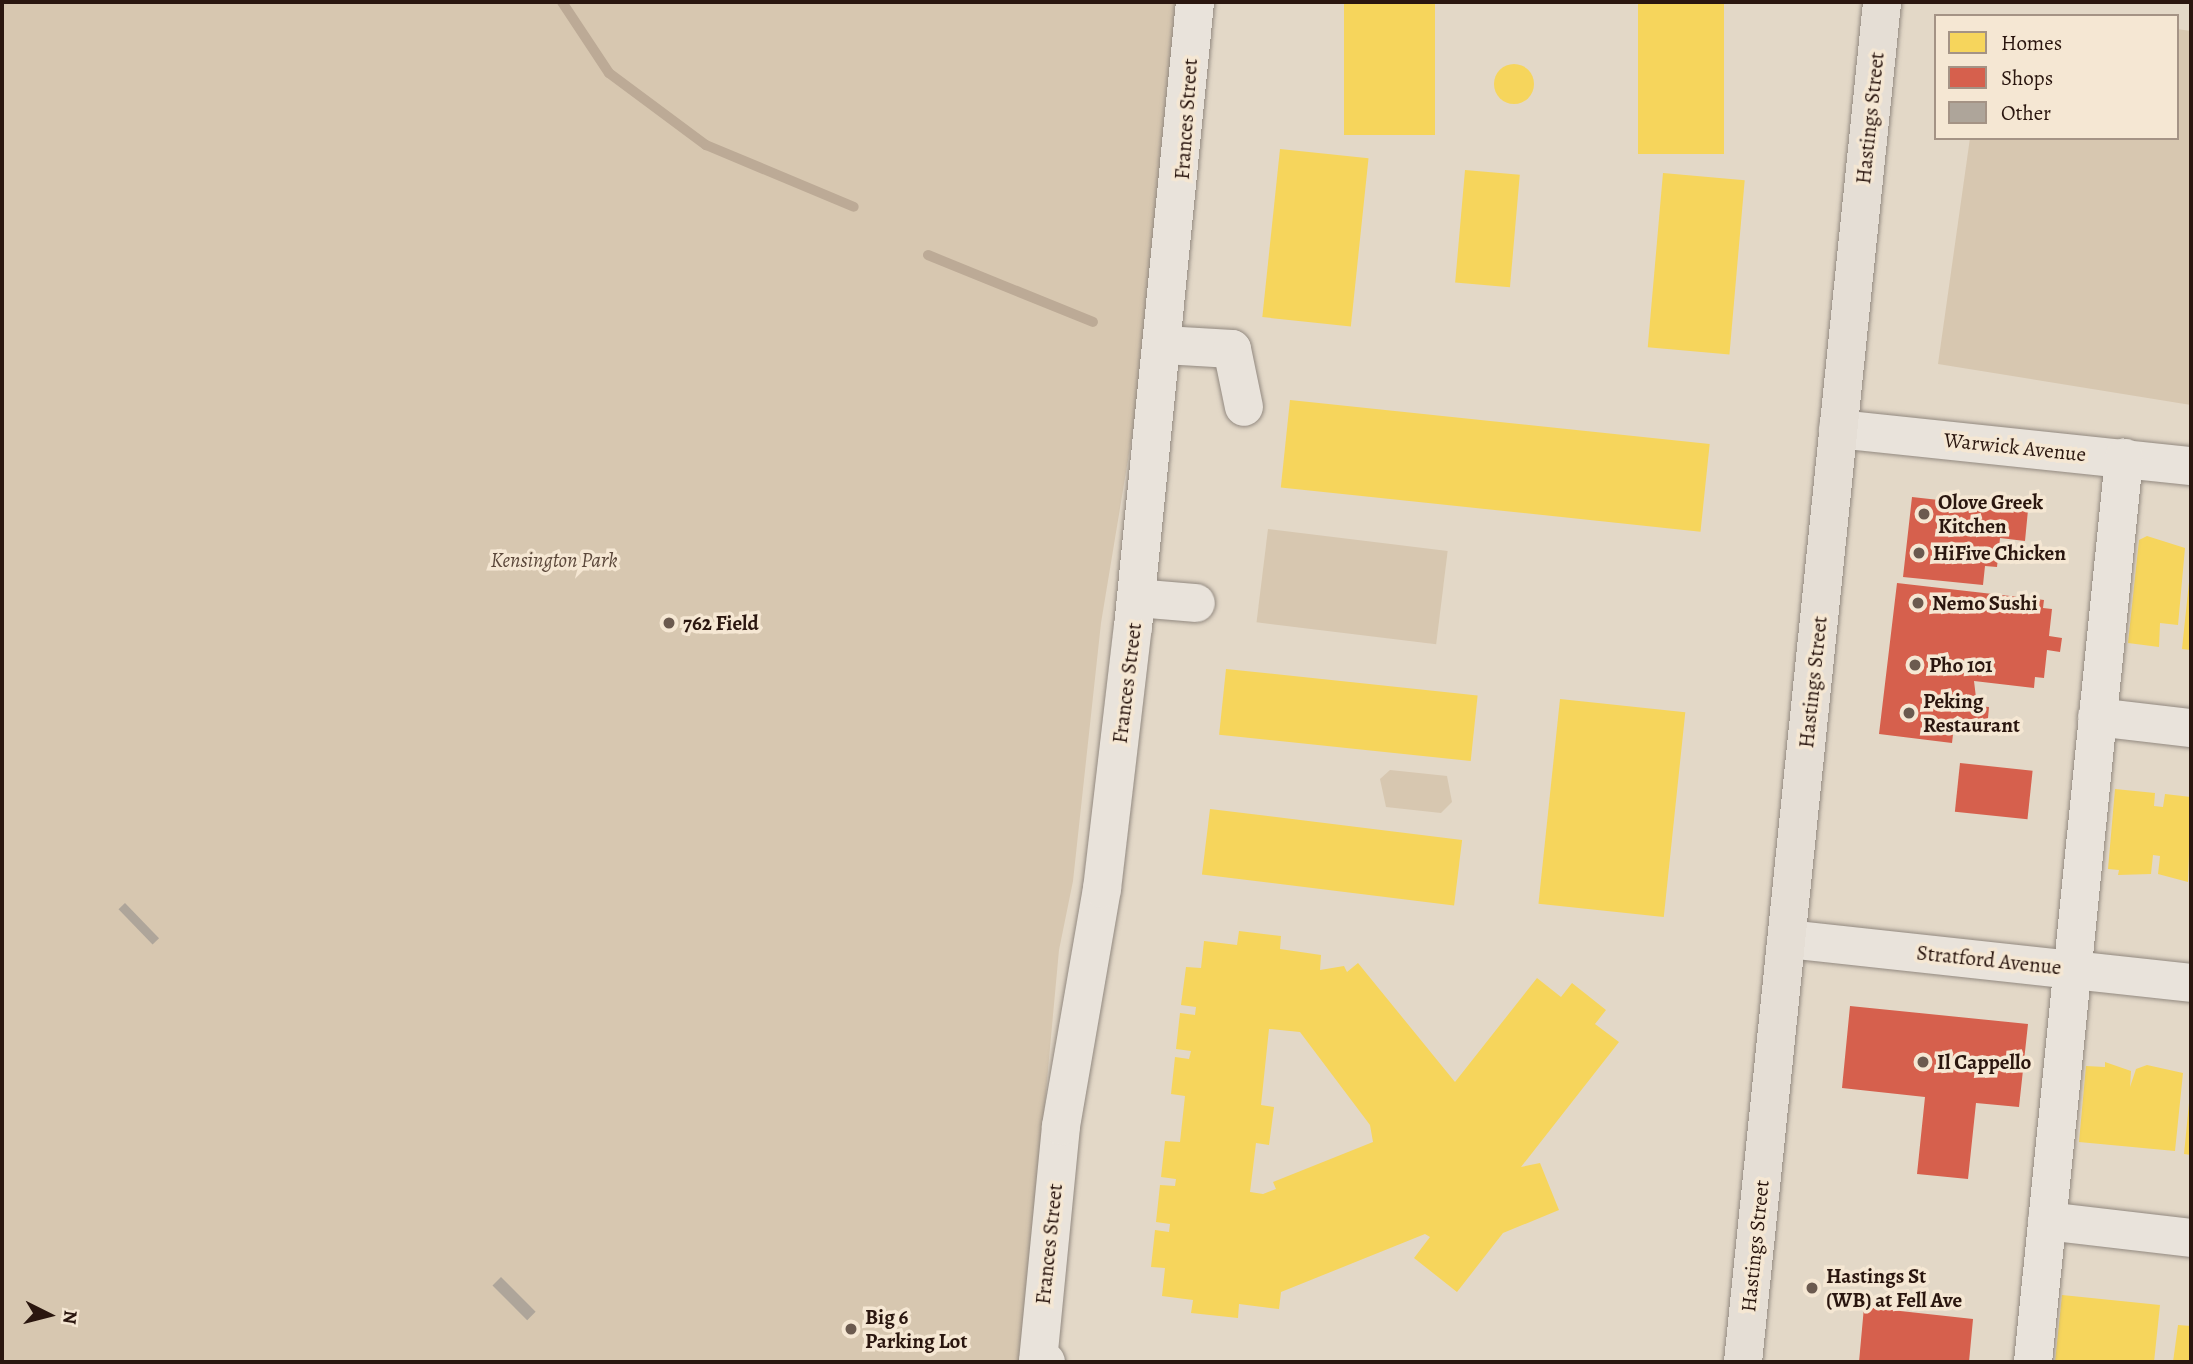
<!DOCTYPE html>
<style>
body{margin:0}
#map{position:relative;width:2193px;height:1364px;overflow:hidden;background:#e3d8c7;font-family:Alegreya,serif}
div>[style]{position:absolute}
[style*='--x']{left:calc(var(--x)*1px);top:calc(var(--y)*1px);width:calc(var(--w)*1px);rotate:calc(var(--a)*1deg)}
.green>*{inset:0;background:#d7c7b0;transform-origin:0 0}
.homes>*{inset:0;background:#f6d55c;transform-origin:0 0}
.round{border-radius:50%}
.shops>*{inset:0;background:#d6604d;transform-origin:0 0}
.stream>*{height:10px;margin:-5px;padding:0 5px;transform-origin:5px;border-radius:5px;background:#bcaa96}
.building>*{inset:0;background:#aea59a;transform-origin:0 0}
.roads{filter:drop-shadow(0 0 2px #928980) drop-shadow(0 0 2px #928980)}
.minor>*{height:38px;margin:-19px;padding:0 19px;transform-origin:19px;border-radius:19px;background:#e9e3db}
.major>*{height:38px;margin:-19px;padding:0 19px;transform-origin:19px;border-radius:19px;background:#e5ded5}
.dots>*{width:19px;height:19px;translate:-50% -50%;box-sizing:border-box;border:4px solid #f5e7d3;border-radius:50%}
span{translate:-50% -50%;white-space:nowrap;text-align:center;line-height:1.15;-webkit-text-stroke:7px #f5e7d3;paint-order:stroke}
.street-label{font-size:21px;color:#2a160f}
.poi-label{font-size:21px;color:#2a160f;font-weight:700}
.left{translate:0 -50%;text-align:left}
.park-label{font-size:21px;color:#5b473a;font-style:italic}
.frame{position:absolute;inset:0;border:4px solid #2a160f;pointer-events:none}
.legend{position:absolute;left:1934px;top:14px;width:245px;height:126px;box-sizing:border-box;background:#f5e7d3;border:2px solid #a49385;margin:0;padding:9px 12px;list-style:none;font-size:21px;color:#2a160f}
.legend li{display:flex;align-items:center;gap:14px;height:35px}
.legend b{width:35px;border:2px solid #a49385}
.north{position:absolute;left:14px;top:1280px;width:70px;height:70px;-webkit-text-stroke:5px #f5e7d3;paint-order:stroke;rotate:96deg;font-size:19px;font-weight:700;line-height:28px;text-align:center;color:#2a160f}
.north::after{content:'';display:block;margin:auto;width:24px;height:32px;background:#2a160f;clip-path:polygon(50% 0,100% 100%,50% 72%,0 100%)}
</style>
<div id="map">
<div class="green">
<i style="clip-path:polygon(2px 2px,1180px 2px,1146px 351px,1101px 623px,1073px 881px,1059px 950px,1021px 1362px,2px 1362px)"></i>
<i style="clip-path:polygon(2177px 29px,2191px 31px,2191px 405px,1938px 364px,1970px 138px,2177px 138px)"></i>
<i style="left:1268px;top:529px;width:181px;height:94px;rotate:7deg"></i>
<i style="clip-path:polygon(1390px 770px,1447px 776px,1452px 802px,1441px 813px,1386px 807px,1380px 779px)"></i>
</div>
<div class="homes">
<i style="left:1344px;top:2px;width:91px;height:133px"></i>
<i style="left:1638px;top:2px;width:86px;height:152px"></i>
<i class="round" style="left:1494px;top:64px;width:40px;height:40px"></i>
<i style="left:1280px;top:149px;width:89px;height:169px;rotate:6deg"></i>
<i style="left:1465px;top:170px;width:55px;height:113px;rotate:5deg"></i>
<i style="left:1663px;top:173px;width:82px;height:175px;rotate:5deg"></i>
<i style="left:1290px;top:400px;width:422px;height:88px;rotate:6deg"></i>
<i style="clip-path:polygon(2147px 536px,2185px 548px,2178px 625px,2160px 623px,2159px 647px,2128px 643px,2139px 540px)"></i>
<i style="clip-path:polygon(2189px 582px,2191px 582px,2191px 650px,2182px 649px)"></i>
<i style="left:1226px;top:669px;width:253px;height:66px;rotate:6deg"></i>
<i style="left:1560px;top:699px;width:126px;height:206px;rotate:6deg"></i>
<i style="clip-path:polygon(2115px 789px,2155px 793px,2154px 806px,2163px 807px,2165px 794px,2191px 797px,2188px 882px,2158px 874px,2160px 856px,2153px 855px,2151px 874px,2118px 875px,2119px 870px,2108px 869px)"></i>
<i style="left:1210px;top:809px;width:254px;height:66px;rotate:7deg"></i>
<i style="clip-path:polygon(evenodd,1239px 931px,1281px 936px,1280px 949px,1321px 955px,1320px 970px,1344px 966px,1347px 972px,1358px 963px,1455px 1082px,1537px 978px,1561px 997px,1572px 983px,1606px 1010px,1595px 1024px,1619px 1042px,1521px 1167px,1540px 1163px,1559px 1210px,1503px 1233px,1457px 1292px,1414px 1258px,1430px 1237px,1425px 1234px,1281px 1292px,1279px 1309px,1239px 1304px,1238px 1318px,1191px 1313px,1193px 1300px,1162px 1296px,1165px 1268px,1151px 1267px,1155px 1230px,1169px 1232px,1170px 1224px,1156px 1222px,1160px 1185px,1175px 1186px,1176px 1179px,1161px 1177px,1165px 1141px,1180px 1142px,1185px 1096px,1171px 1094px,1175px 1057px,1189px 1059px,1191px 1051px,1176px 1049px,1180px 1013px,1195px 1015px,1196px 1007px,1181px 1005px,1186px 967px,1201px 968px,1204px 941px,1237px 945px,1239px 931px,1269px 1029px,1300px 1032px,1370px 1125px,1373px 1142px,1273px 1182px,1276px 1189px,1263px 1194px,1250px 1192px,1256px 1143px,1269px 1145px,1274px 1107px,1261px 1105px,1269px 1029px)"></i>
<i style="clip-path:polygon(2105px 1062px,2131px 1071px,2130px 1087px,2136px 1069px,2147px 1065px,2183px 1073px,2175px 1151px,2079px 1142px,2086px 1066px,2105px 1067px)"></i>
<i style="clip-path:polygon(2189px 1103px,2191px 1103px,2191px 1155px,2184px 1154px)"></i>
<i style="clip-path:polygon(2062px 1295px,2160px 1305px,2154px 1362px,2055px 1362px)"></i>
<i style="clip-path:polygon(2178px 1325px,2191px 1326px,2191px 1362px,2173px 1362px)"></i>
</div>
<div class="shops">
<i style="clip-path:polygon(1912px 497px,2028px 510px,2025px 541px,2000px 538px,1997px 567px,1985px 566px,1983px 585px,1903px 577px)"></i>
<i style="clip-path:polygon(1897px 583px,2044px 600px,2043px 608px,2052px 609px,2049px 636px,2062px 638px,2060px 652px,2047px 650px,2044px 678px,2035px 677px,2034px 688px,1974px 681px,1977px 706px,1989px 707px,1987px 729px,1954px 726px,1952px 743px,1879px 734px)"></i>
<i style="left:1960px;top:763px;width:73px;height:49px;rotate:6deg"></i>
<i style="clip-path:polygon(1850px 1006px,2028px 1024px,2019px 1107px,1976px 1103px,1968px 1179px,1917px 1174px,1925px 1097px,1842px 1088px)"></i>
<i style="clip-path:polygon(1864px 1307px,1973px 1319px,1969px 1362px,1859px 1362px)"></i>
</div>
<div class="stream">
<i style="--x:562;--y:2;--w:85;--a:56.5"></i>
<i style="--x:609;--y:73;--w:121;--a:36.6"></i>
<i style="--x:706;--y:145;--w:160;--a:22.7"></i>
<i style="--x:928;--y:255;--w:178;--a:22.1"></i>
</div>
<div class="building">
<i style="left:125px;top:903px;width:49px;height:9px;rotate:46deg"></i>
<i style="left:501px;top:1277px;width:49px;height:12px;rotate:45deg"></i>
</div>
<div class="roads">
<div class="minor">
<i style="--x:1164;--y:345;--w:68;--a:3.4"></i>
<i style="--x:1232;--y:349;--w:59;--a:78.3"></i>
<i style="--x:1838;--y:429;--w:355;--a:6"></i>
<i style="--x:1136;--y:598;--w:60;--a:4.8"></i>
<i style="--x:2097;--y:717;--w:95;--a:6.7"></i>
<i style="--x:1787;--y:939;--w:406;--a:6.2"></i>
<i style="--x:2047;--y:1221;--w:145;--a:6.7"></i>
<i style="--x:1046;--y:1362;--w:8;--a:-173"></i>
<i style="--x:1038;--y:1361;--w:236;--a:-84.4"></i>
<i style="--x:1061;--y:1126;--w:241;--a:-80.2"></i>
<i style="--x:1102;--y:889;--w:264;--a:-83.3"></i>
<i style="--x:1133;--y:627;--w:628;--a:-84.33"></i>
<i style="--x:2033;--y:1362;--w:909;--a:-84.25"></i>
</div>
<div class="major">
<i style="--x:1743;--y:1362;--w:1367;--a:-84.16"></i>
</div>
</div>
<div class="dots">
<i style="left:1924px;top:514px;background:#6b5a4f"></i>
<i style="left:1919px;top:553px;background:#6b5a4f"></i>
<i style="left:1918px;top:603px;background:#6b5a4f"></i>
<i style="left:669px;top:623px;background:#6b5a4f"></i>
<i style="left:1915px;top:665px;background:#6b5a4f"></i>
<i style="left:1909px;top:713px;background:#6b5a4f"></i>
<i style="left:1923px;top:1062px;background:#6b5a4f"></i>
<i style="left:1812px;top:1288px;background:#6b5a4f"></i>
<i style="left:851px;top:1329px;background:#6b5a4f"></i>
</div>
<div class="street-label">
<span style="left:1870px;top:118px;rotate:-84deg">Hastings Street</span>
<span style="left:1186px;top:119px;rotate:-86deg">Frances Street</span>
<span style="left:2015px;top:447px;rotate:6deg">Warwick Avenue</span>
<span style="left:1813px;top:682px;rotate:-84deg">Hastings Street</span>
<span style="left:1127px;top:683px;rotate:-83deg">Frances Street</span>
<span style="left:1989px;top:960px;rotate:6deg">Stratford Avenue</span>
<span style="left:1049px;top:1244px;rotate:-84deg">Frances Street</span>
<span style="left:1755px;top:1246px;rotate:-84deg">Hastings Street</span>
</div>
<div class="poi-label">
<span class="left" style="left:1938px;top:514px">Olove Greek<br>Kitchen</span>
<span class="left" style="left:1933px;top:553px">HiFive Chicken</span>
<span class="left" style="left:1932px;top:603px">Nemo Sushi</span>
<span class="left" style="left:683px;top:623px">762 Field</span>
<span class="left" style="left:1929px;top:665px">Pho 101</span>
<span class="left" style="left:1923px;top:713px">Peking<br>Restaurant</span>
<span class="left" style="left:1937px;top:1062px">Il Cappello</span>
<span class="left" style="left:1826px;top:1288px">Hastings St<br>(WB) at Fell Ave</span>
<span class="left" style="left:865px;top:1329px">Big 6<br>Parking Lot</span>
</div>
<div class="park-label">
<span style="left:554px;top:560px">Kensington Park</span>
</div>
<div class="frame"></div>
<ul class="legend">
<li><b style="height:19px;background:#f6d55c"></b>Homes</li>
<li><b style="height:19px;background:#d6604d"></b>Shops</li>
<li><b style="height:19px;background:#aea59a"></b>Other</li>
</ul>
<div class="north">N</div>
</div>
